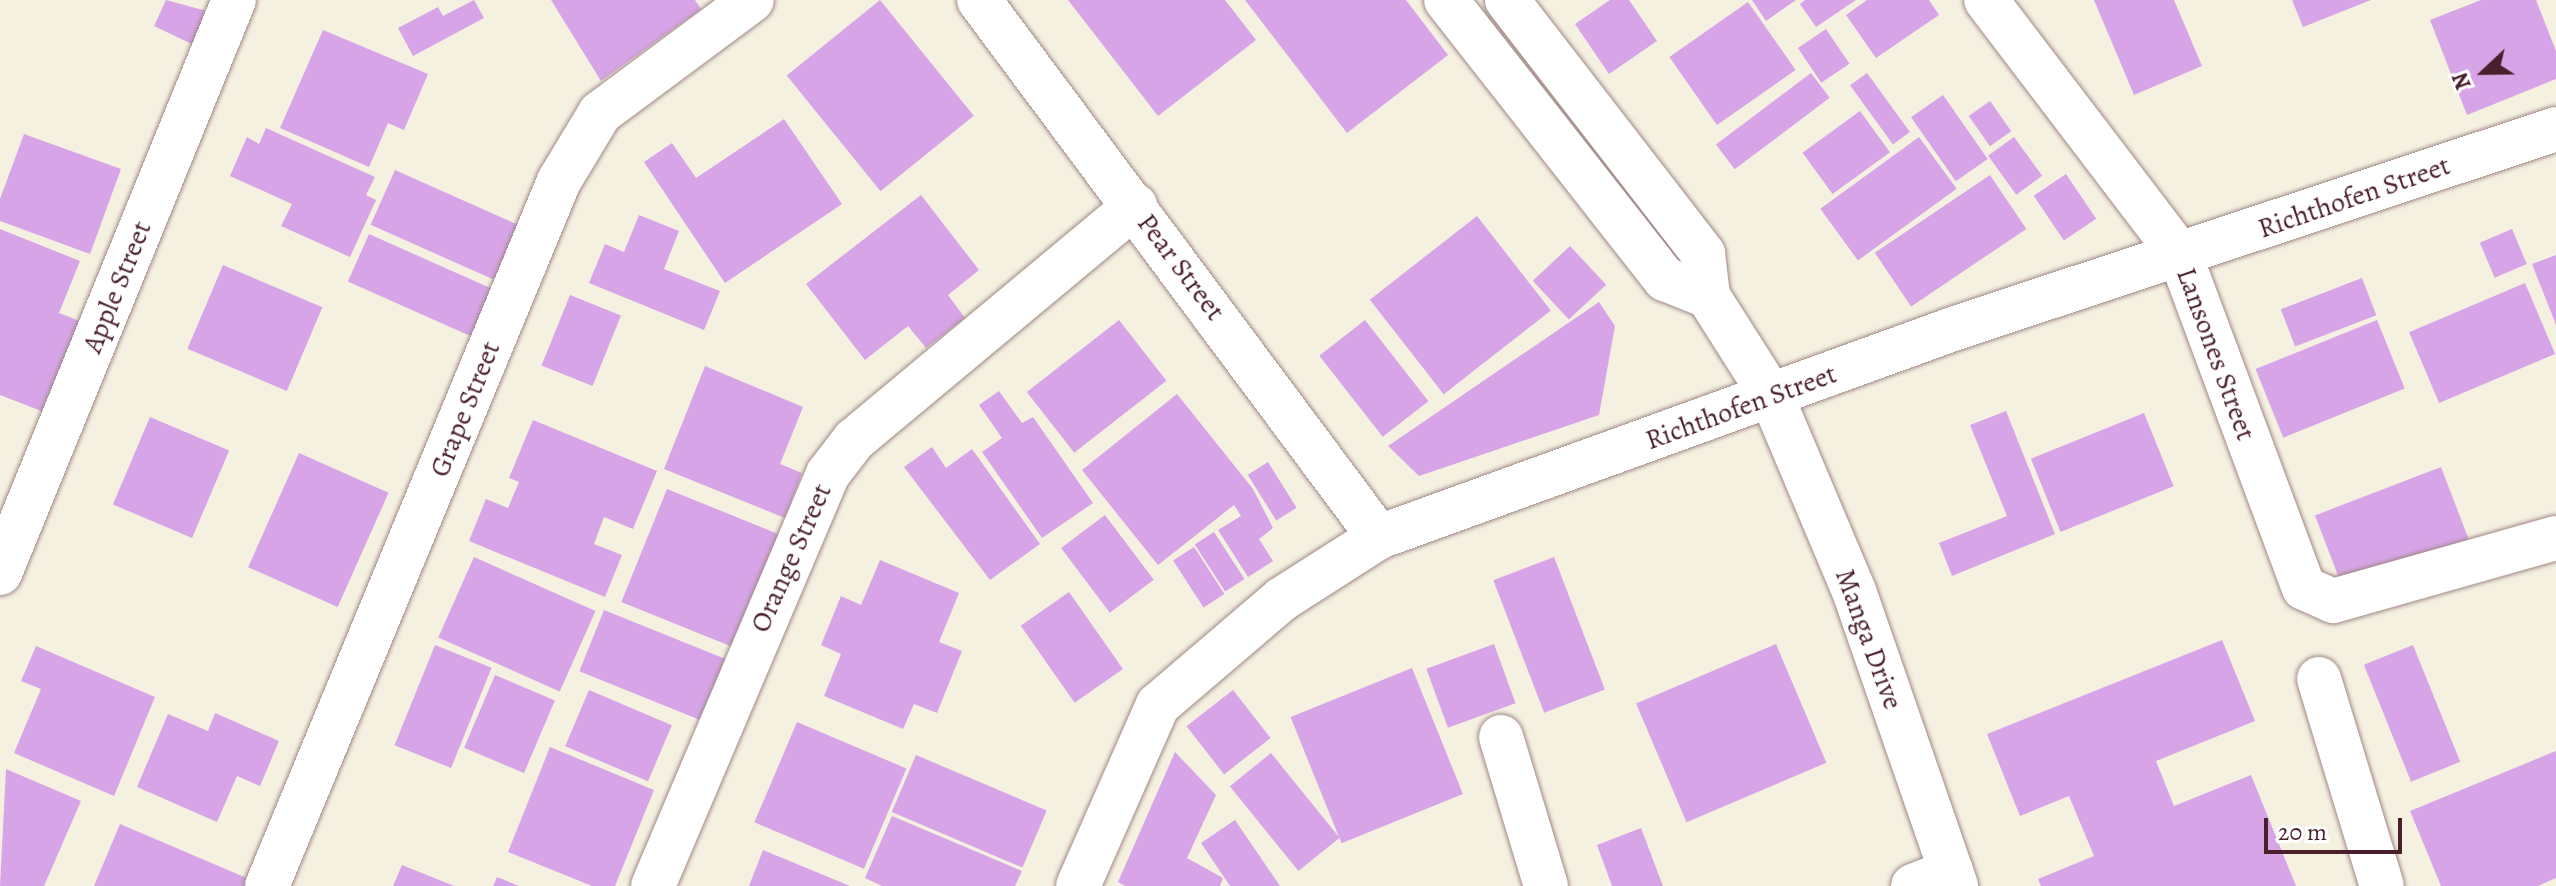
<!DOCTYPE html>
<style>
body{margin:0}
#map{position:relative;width:2556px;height:886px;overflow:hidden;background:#f5f1e1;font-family:Alegreya,serif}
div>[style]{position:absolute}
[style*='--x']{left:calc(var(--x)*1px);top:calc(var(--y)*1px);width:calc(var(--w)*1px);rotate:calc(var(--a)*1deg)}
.building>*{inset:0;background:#d7a5e7;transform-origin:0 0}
.roads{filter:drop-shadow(0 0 2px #a08886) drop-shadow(0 0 2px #a08886)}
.minor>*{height:44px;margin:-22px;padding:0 22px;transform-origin:22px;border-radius:22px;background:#fff}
span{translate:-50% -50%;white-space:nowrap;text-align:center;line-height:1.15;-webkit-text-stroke:7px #fff;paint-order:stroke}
.street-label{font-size:28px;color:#4a1f2b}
.north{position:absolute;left:2444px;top:32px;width:80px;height:80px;-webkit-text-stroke:6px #fff;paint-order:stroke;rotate:248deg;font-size:22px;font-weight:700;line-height:32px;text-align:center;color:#4a1f2b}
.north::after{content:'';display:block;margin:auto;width:28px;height:36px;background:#4a1f2b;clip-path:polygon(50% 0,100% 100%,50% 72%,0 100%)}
.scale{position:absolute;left:2264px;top:818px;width:138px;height:36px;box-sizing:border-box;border:4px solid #4a1f2b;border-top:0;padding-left:10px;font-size:24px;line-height:28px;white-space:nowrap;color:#4a1f2b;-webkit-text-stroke:6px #fff;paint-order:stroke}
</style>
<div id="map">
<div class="building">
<i style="clip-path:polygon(166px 0,214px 13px,198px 47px,154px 26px)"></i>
<i style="clip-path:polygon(474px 0,484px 18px,413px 56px,398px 28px,438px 7px,443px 16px)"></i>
<i style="clip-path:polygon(551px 0,695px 0,701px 9px,601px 81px)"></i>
<i style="left:880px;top:0;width:149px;height:120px;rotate:51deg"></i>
<i style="clip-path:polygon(1068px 0,1225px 0,1256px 40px,1158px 116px)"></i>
<i style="clip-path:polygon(1245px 0,1406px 0,1448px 55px,1347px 133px)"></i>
<i style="clip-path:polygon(1610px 0,1629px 0,1657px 41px,1609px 74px,1575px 24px)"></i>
<i style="clip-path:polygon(1752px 0,1796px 0,1766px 21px)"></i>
<i style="clip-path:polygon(1805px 0,1856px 0,1816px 27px,1800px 4px)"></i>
<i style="clip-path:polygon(1867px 0,1929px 0,1939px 15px,1876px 58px,1846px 15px)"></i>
<i style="clip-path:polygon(2094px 0,2174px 0,2202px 66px,2134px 95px)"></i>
<i style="clip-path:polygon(2292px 0,2371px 0,2303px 27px)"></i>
<i style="clip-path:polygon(2481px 0,2536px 0,2556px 51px,2556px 79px,2467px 115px,2430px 20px)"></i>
<i style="left:1748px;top:2px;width:83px;height:96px;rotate:55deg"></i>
<i style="left:1826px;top:29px;width:42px;height:34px;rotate:56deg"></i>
<i style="clip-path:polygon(323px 30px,428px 74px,404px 130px,388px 123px,369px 167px,280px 128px)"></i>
<i style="left:1811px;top:73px;width:31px;height:119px;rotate:53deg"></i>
<i style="left:1867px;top:73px;width:73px;height:21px;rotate:54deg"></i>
<i style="left:1943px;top:95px;width:78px;height:39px;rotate:55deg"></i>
<i style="left:1990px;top:101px;width:37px;height:26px;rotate:55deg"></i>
<i style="left:1860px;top:111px;width:51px;height:71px;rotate:54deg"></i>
<i style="clip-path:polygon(784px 119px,842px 204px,725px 283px,644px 162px,672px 143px,696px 178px)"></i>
<i style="clip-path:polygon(266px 128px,375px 177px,366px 195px,376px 200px,350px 257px,281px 226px,292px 204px,230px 176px,247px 137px,259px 144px)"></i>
<i style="clip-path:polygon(24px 134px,121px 169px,90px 254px,0 221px,0 199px)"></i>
<i style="left:1919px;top:137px;width:64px;height:122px;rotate:54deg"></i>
<i style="left:2014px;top:137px;width:48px;height:32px;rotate:54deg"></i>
<i style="left:395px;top:170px;width:137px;height:60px;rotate:24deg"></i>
<i style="left:2066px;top:174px;width:54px;height:39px;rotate:56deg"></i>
<i style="left:1990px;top:175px;width:65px;height:139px;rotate:56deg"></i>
<i style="clip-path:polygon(921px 195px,979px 270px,948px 295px,965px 318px,926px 348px,908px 326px,865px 360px,806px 284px)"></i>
<i style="clip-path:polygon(639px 215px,679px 231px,664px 269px,720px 291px,704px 330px,589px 283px,605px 244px,624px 252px)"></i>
<i style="left:1477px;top:216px;width:120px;height:136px;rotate:52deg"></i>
<i style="clip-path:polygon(0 229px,80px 261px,59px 313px,85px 323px,49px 414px,0 395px)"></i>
<i style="left:2512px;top:229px;width:38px;height:35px;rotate:67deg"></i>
<i style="left:369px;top:234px;width:139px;height:52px;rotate:24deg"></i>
<i style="left:1570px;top:246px;width:53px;height:51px;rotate:47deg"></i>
<i style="clip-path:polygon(2556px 255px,2556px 325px,2532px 264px)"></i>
<i style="left:223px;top:265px;width:108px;height:91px;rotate:23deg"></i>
<i style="left:2362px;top:278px;width:40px;height:87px;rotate:69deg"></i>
<i style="left:2525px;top:283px;width:77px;height:126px;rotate:67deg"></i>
<i style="left:570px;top:295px;width:55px;height:76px;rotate:22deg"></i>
<i style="clip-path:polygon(1599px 302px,1615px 326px,1599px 415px,1419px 476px,1388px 446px)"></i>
<i style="left:1119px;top:320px;width:77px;height:117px;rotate:52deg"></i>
<i style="left:1365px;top:320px;width:103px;height:58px;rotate:52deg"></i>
<i style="left:2377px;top:320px;width:74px;height:131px;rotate:68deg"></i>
<i style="clip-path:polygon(705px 366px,803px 407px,780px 464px,802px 473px,785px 518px,664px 469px)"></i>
<i style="clip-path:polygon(999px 391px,1022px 423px,1033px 417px,1093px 503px,1042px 538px,982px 452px,1002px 438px,979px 405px)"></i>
<i style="clip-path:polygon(1177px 394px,1253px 489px,1273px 528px,1259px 539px,1273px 561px,1248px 577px,1218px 530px,1241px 516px,1234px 505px,1158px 565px,1082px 470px)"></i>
<i style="clip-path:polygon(2006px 411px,2055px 534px,1952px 576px,1939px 543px,2007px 516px,1970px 425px)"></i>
<i style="left:2144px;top:413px;width:79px;height:122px;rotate:68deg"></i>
<i style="left:150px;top:417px;width:86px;height:95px;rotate:23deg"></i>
<i style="clip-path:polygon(533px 420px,657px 471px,633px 529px,604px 517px,594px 544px,622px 555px,605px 597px,469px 541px,486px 499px,508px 508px,519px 482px,509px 478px)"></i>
<i style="clip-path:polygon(932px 447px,946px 468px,972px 449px,1040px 544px,990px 580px,904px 467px)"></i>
<i style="left:299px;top:453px;width:98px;height:125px;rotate:24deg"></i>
<i style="left:1268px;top:462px;width:54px;height:24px;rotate:58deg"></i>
<i style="left:2441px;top:467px;width:79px;height:135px;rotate:69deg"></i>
<i style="left:667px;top:489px;width:122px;height:122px;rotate:22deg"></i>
<i style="left:1105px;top:515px;width:81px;height:55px;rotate:53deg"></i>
<i style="left:1214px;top:532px;width:56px;height:23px;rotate:57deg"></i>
<i style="left:1194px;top:547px;width:56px;height:25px;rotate:57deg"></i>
<i style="left:474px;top:557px;width:133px;height:88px;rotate:24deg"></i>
<i style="left:1554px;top:557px;width:142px;height:65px;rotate:69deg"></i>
<i style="clip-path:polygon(880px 560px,959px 593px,939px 642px,962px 651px,937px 713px,914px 704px,903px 729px,824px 696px,841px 654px,821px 645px,841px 596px,861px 605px)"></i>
<i style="left:1069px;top:592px;width:94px;height:59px;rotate:55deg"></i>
<i style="left:604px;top:610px;width:131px;height:66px;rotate:22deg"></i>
<i style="clip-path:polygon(2222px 640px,2255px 721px,2156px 761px,2174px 806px,2251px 775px,2296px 886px,2041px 886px,2038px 879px,2094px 856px,2069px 796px,2020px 816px,1987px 734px)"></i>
<i style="left:1494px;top:644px;width:63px;height:72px;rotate:70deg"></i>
<i style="left:1776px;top:644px;width:129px;height:152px;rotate:67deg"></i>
<i style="left:435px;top:645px;width:61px;height:108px;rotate:22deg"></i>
<i style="left:2413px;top:645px;width:126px;height:53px;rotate:68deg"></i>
<i style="clip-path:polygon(36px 646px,155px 697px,114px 796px,14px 753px,41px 689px,21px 681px)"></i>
<i style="left:1412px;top:668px;width:136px;height:131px;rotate:68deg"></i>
<i style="left:495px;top:675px;width:65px;height:79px;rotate:23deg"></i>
<i style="left:589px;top:690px;width:90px;height:61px;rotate:23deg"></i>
<i style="left:1233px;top:690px;width:61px;height:59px;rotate:52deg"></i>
<i style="clip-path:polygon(215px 713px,279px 741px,260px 786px,237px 776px,217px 822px,137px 787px,168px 714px,208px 731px)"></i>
<i style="left:797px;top:722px;width:119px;height:109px;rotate:23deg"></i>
<i style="clip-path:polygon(550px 747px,654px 790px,615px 886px,592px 886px,508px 852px)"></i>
<i style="clip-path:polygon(2556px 751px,2556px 878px,2538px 886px,2441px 886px,2410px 811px)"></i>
<i style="clip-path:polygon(1175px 752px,1216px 795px,1187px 858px,1223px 878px,1220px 886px,1125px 886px,1118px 882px)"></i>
<i style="left:1271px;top:753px;width:109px;height:53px;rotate:51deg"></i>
<i style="left:916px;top:755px;width:142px;height:62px;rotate:23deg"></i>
<i style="clip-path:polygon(6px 769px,81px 801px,44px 886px,0 886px)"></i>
<i style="clip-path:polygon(892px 816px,1022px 871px,1015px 886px,882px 886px,865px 878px)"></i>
<i style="clip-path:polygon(1235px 820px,1280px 886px,1230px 886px,1201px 843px)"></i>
<i style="clip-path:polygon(120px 824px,249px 879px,245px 886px,94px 886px)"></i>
<i style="clip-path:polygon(1641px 828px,1663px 886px,1612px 886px,1597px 845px)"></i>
<i style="clip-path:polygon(763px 850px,850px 886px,749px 886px)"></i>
<i style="clip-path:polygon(402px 865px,454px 886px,393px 886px)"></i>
<i style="clip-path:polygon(497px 877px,519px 886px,493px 886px)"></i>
</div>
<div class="roads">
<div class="minor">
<i style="--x:979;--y:0;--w:670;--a:53.32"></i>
<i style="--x:1446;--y:0;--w:355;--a:51.9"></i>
<i style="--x:1665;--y:279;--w:46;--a:21.6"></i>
<i style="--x:1507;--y:0;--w:321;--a:52.3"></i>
<i style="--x:1703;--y:254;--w:42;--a:83.2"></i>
<i style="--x:1708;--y:296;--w:120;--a:57.6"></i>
<i style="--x:1772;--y:397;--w:211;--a:67.1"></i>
<i style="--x:1854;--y:591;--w:312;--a:70.9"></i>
<i style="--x:1986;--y:0;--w:320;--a:52.7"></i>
<i style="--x:2180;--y:255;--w:355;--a:69.6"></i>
<i style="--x:2304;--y:588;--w:32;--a:24"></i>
<i style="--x:2333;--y:601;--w:232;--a:-15.8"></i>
<i style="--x:0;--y:573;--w:619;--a:-67.79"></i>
<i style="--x:2319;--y:679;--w:216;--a:73.1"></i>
<i style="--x:1501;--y:737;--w:156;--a:73.2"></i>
<i style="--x:267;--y:886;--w:763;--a:-67.5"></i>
<i style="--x:559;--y:181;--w:79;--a:-58.9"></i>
<i style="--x:600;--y:113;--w:189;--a:-36.6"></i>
<i style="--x:653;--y:886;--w:448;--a:-67"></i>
<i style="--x:828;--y:474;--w:43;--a:-52.6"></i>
<i style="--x:854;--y:440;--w:366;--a:-39.8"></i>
<i style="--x:1078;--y:886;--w:198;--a:-66.2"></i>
<i style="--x:1158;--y:705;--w:163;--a:-40.5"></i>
<i style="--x:1282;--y:599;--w:115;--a:-32.6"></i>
<i style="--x:1379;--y:537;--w:611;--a:-19.92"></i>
<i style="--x:1953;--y:329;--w:635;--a:-18.35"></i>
<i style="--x:1913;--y:886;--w:41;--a:-21.5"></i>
</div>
</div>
<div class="street-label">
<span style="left:2354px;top:197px;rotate:-19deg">Richthofen Street</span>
<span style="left:1181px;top:267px;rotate:53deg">Pear Street</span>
<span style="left:117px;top:287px;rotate:-68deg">Apple Street</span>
<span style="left:2216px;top:354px;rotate:70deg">Lansones Street</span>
<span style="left:1741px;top:407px;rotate:-20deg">Richthofen Street</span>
<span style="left:465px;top:409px;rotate:-68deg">Grape Street</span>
<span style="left:791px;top:558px;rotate:-66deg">Orange Street</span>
<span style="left:1869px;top:639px;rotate:70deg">Manga Drive</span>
</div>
<div class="north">N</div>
<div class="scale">20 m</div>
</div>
